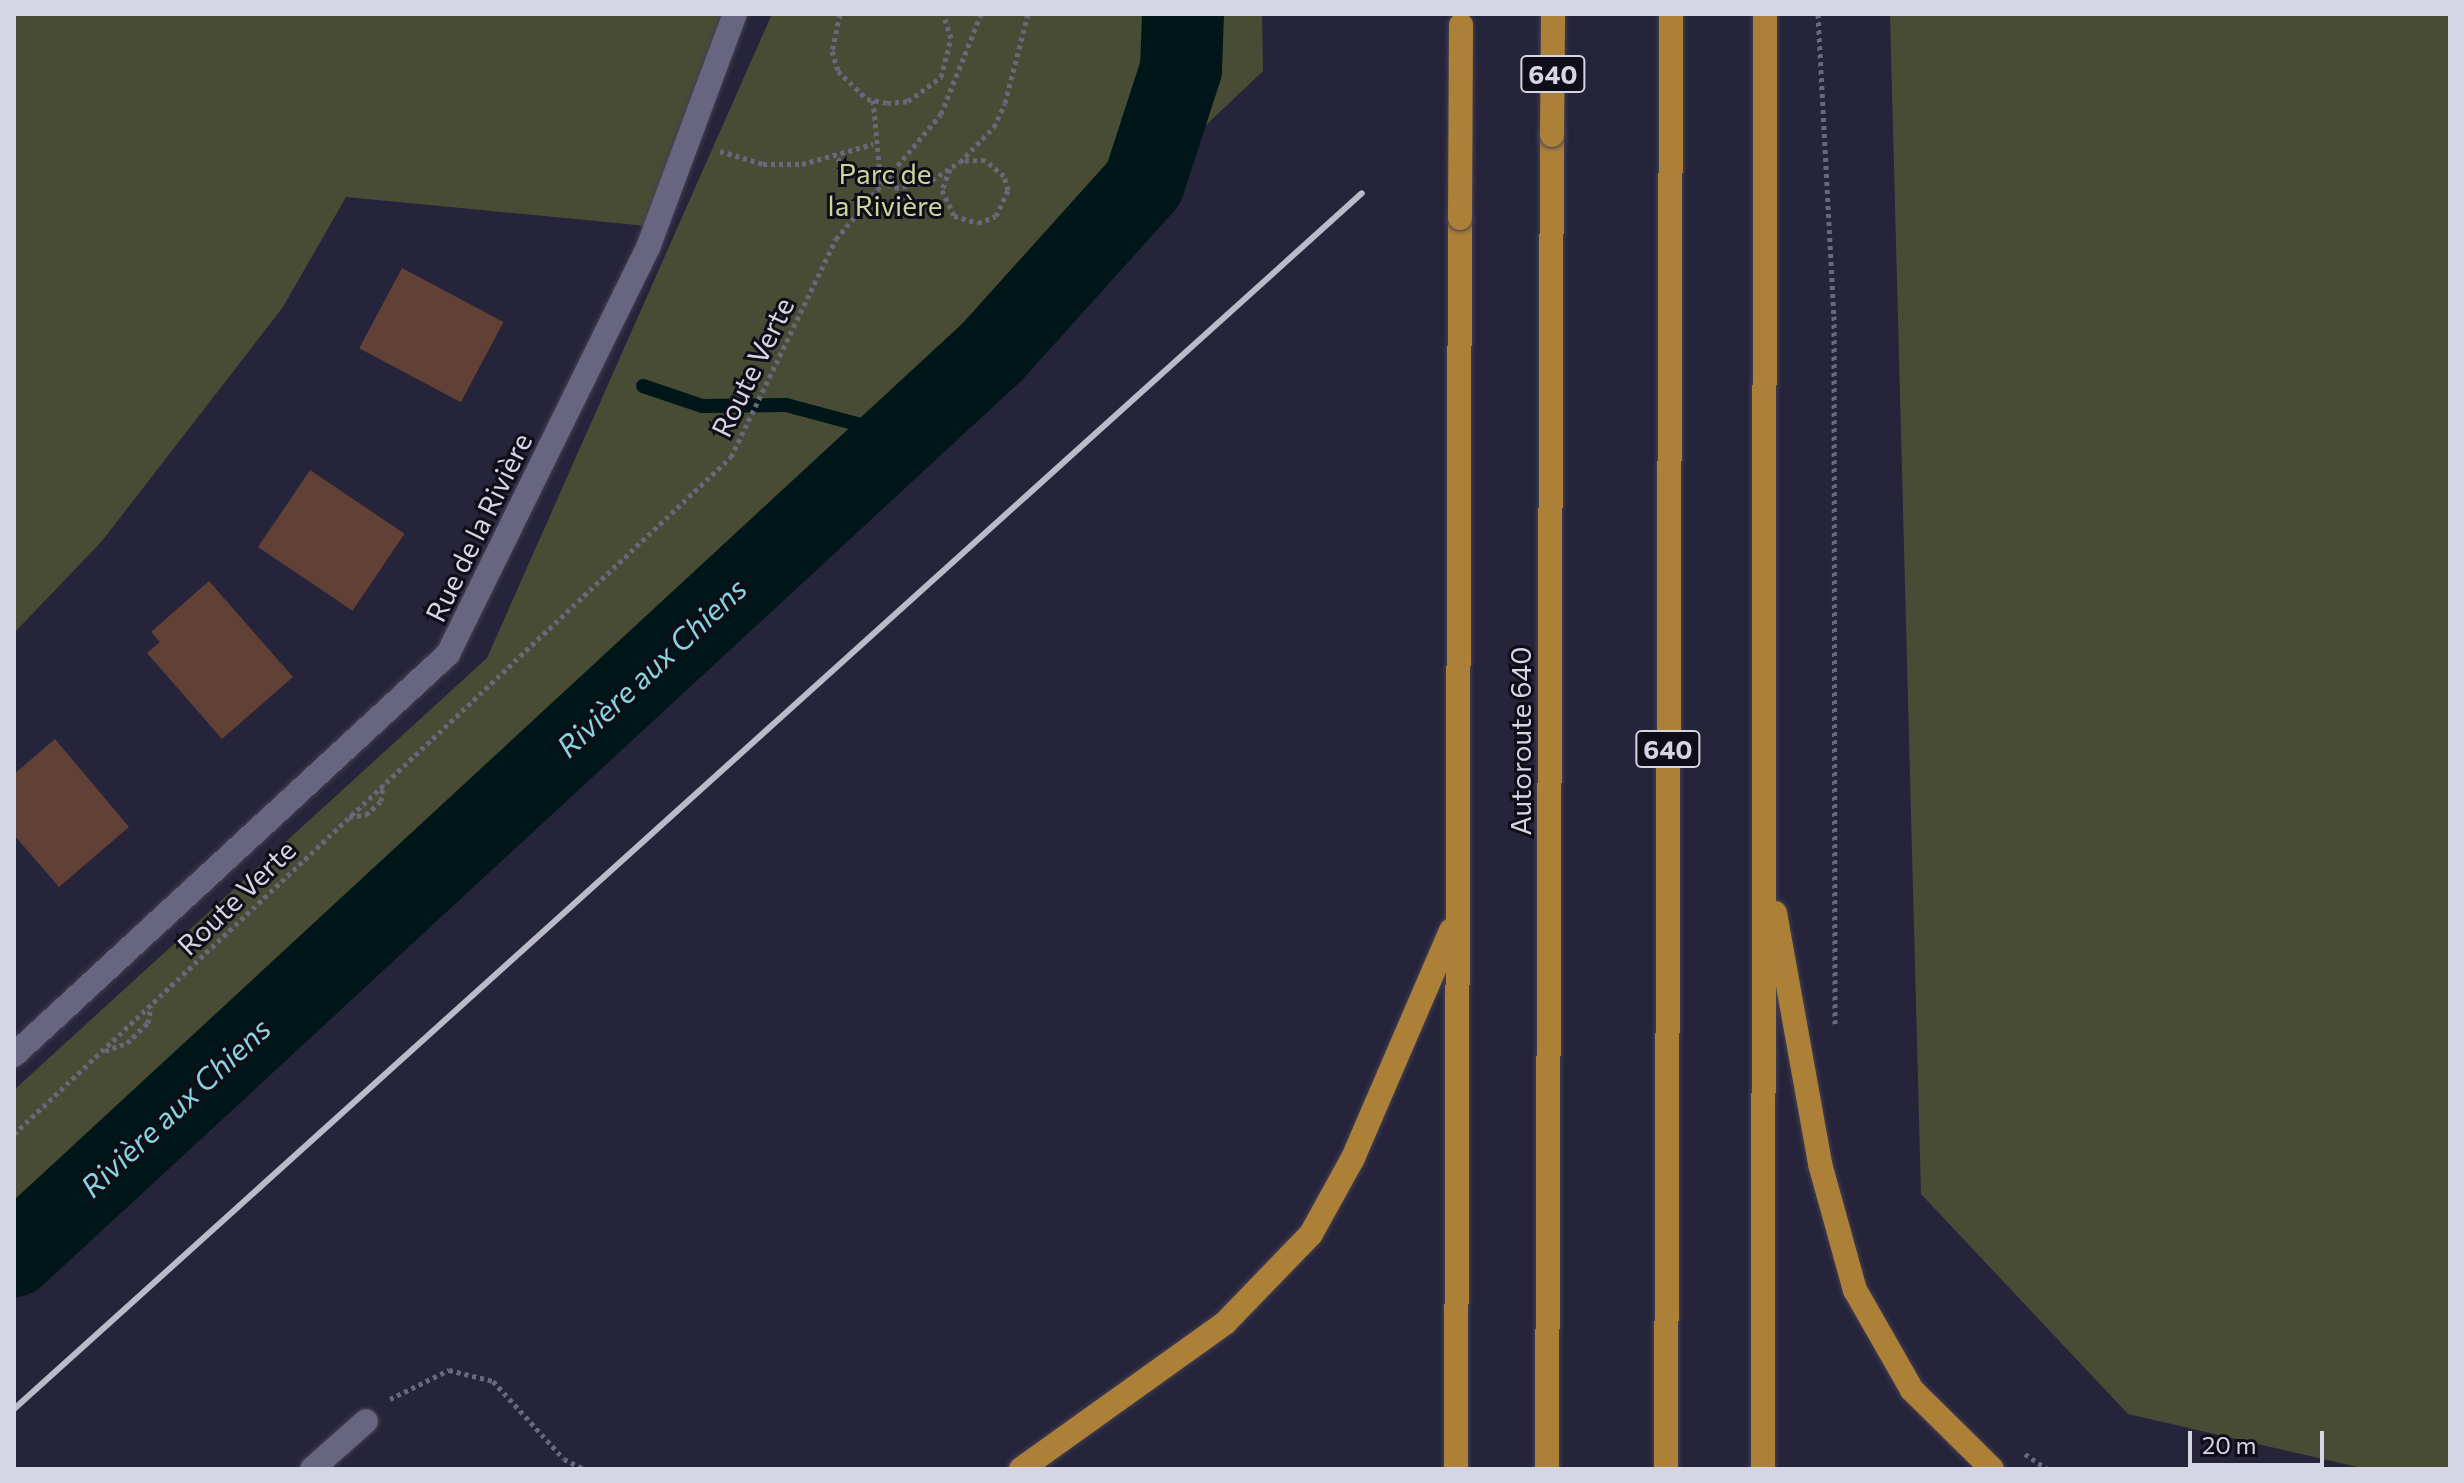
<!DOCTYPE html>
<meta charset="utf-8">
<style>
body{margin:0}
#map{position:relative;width:2464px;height:1483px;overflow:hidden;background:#26243a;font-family:Commissioner,sans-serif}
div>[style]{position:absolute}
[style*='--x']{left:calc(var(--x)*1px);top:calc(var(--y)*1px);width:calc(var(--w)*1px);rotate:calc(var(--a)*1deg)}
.green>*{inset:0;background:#484c35}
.stream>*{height:14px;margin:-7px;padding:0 7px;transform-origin:7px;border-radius:7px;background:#011618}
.river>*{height:82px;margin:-41px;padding:0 41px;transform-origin:41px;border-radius:41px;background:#011618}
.building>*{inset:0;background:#614036;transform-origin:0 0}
.path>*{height:5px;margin-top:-2.5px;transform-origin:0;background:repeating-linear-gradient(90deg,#69677b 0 4px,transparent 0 8px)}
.roads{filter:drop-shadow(0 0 2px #434053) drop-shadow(0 0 2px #434053)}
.lane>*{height:24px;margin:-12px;padding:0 12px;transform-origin:12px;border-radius:12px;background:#67657f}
.street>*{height:24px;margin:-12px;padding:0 12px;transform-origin:12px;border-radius:12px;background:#67657f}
.highway>*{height:24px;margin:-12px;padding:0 12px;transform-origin:12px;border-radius:12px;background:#ac8036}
.rail>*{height:6px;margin:-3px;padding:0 3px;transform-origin:3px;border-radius:3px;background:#bbbaca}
.bridges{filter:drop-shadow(0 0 2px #434053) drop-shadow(0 0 2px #434053)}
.highway-bridge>*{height:24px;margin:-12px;padding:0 12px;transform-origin:12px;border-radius:12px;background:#ac8036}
span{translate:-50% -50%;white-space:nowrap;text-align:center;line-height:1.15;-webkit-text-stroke:6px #0f0e18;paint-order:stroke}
.shield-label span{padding:2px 6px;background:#0f0e18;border:2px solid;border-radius:6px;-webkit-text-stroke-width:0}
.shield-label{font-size:26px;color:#d6d5e4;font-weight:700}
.park-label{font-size:28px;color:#cdd69b}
.street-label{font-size:28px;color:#d6d5e4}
.water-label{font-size:30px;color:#86d5dd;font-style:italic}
.frame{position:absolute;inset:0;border:16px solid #d6d5e4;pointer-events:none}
.scale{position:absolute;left:2188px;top:1431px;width:136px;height:36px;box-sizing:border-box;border:4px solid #d6d5e4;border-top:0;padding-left:10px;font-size:24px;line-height:28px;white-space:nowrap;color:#d6d5e4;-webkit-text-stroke:6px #0f0e18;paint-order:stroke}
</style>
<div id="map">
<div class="green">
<i style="clip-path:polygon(14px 14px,746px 14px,668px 228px,346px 197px,283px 307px,102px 541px,14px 633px)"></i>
<i style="clip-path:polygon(772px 14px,1262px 14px,1263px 71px,14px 1256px,14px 1090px,487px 658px)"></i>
<i style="clip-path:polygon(1890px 14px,2450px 14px,2450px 1469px,2366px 1469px,2128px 1414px,1921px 1194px)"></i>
</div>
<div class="stream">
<i style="--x:643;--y:386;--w:62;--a:18.7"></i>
<i style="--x:702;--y:406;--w:84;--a:-0.7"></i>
<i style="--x:786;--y:405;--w:120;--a:15"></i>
</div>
<div class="river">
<i style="--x:14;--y:1256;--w:1332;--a:-42.75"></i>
<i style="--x:992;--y:352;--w:227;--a:-48"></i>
<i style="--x:1144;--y:183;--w:120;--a:-72"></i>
<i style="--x:1181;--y:69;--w:55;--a:-87.9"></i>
</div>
<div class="building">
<i style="left:402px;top:268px;width:115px;height:91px;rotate:28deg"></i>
<i style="left:310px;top:470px;width:114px;height:93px;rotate:34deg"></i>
<i style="clip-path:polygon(209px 581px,293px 677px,222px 739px,147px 653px,160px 642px,151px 632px)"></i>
<i style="clip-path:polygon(55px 739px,129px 827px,59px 887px,14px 835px,14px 774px)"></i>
</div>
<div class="path">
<i style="--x:840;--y:14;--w:38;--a:102"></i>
<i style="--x:832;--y:51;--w:21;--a:73"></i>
<i style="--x:838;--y:71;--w:40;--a:44"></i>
<i style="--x:867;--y:99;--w:20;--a:11"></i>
<i style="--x:887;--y:103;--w:21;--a:-5"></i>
<i style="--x:908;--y:101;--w:41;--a:-36"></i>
<i style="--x:941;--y:77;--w:40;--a:-75.6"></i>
<i style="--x:951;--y:38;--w:25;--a:-108"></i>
<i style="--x:1818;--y:14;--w:302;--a:87"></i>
<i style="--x:1834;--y:316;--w:708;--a:89.92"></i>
<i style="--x:873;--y:100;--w:85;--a:84.6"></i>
<i style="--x:720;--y:151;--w:45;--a:16.8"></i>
<i style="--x:763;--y:164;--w:39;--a:0"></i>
<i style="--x:802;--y:164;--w:74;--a:-15.7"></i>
<i style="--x:837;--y:159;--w:65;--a:26.6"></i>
<i style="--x:895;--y:188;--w:38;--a:-12"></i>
<i style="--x:932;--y:180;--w:33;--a:-33"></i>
<i style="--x:960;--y:162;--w:49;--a:-45.8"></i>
<i style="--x:994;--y:127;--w:26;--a:-65"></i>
<i style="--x:1005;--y:103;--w:92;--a:-75.5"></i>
<i style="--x:950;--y:169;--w:22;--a:111"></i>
<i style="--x:942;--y:190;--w:29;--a:65"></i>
<i style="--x:954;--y:216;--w:25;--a:16"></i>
<i style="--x:978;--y:223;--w:19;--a:-21"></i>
<i style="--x:996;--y:216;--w:29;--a:-65"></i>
<i style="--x:1008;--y:190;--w:15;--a:-106"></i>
<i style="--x:1004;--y:176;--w:25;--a:-140"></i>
<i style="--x:985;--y:160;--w:23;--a:178"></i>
<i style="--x:349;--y:817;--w:17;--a:-7"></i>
<i style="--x:366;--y:815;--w:21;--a:-43"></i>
<i style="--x:381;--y:801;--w:17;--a:-83"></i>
<i style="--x:105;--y:1051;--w:23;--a:-20"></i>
<i style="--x:127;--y:1043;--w:29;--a:-44"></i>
<i style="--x:148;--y:1023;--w:17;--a:-80"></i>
<i style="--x:14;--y:1134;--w:986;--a:-43.36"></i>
<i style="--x:731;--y:457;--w:242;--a:-64.3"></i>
<i style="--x:836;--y:239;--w:163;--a:-50"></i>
<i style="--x:941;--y:114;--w:108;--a:-68.2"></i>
<i style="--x:390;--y:1399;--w:66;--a:-26.2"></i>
<i style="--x:449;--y:1370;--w:45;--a:14"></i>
<i style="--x:493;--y:1381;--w:105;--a:47.7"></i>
<i style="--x:564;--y:1459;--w:22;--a:27"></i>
<i style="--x:2025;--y:1454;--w:27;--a:34"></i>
</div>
<div class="roads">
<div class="lane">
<i style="--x:312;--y:1469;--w:72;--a:-41.6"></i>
</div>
<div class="street">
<i style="--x:14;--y:1055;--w:591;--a:-42.74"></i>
<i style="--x:448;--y:654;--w:456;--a:-63.8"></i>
<i style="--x:649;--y:245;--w:246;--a:-69.6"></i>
</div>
<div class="highway">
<i style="--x:1775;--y:913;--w:255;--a:79.8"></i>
<i style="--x:1820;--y:1164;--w:131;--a:74.5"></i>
<i style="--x:1855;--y:1290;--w:115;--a:60.3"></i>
<i style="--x:1912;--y:1390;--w:112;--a:44.6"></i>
<i style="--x:1021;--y:1469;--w:251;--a:-35.6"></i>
<i style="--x:1225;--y:1323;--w:124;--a:-46"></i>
<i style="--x:1311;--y:1234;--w:87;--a:-61.1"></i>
<i style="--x:1353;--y:1158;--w:248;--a:-66.7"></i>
<i style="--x:1456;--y:1469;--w:1251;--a:-89.82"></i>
<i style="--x:1547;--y:1469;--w:1334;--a:-89.79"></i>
<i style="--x:1666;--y:1469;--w:1455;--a:-89.8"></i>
<i style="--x:1763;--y:1469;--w:1455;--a:-89.92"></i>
</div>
</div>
<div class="rail">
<i style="--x:14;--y:1409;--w:1815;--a:-42.05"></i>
</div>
<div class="bridges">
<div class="highway-bridge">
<i style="--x:1552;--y:135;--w:121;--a:-89.5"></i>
<i style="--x:1460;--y:218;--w:193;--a:-89.7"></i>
</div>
</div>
<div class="shield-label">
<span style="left:1553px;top:74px">640</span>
<span style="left:1668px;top:749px">640</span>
</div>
<div class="park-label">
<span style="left:885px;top:189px">Parc de<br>la Rivière</span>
</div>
<div class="street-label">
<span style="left:752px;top:367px;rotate:-64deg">Route Verte</span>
<span style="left:478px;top:527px;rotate:-64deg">Rue de la Rivière</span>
<span style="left:1520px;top:741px;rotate:-90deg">Autoroute 640</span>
<span style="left:236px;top:897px;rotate:-44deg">Route Verte</span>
</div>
<div class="water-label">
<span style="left:651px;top:667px;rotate:-43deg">Rivière aux Chiens</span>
<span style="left:175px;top:1107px;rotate:-43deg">Rivière aux Chiens</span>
</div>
<div class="frame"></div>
<div class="scale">20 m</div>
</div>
